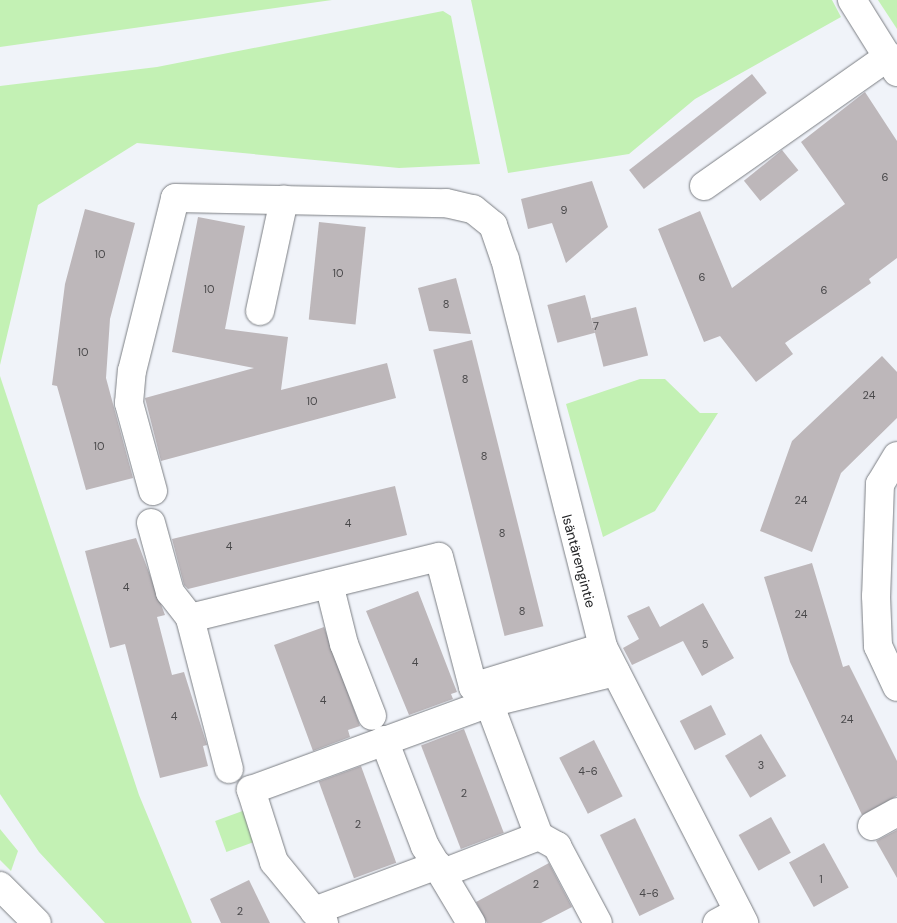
<!DOCTYPE html>
<meta charset="utf-8">
<style>
body{margin:0}
#map{position:relative;width:897px;height:923px;overflow:hidden;background:#f0f3f9;font-family:"DM Sans",sans-serif}
div>[style]{position:absolute}
[style*='--x']{left:calc(var(--x)*1px);top:calc(var(--y)*1px);width:calc(var(--w)*1px);rotate:calc(var(--a)*1deg)}
.green>*{inset:0;background:#c3f1b4;transform-origin:0 0}
.building>*{inset:0;background:#bdb7ba;transform-origin:0 0}
.roads{filter:drop-shadow(0 0 1px #7b7e83) drop-shadow(0 0 1px #7b7e83)}
.minor>*{height:28px;margin:-14px;padding:0 14px;transform-origin:14px;border-radius:14px;background:#fff}
span{translate:-50% -50%;white-space:nowrap;text-align:center;line-height:1.15;-webkit-text-stroke:4px #fff;paint-order:stroke}
.number-label{font-size:11px;color:#49484a}
.number-label span{-webkit-text-stroke-width:0}
.street-label{font-size:14px;color:#222325}
</style>
<div id="map">
<div class="green">
<i style="clip-path:polygon(0 0,332px 0,0 47px)"></i>
<i style="clip-path:polygon(471px 0,832px 0,841px 17px,695px 99px,629px 154px,508px 173px)"></i>
<i style="clip-path:polygon(878px 0,897px 0,897px 29px)"></i>
<i style="clip-path:polygon(443px 11px,451px 16px,480px 164px,399px 168px,137px 143px,38px 205px,0 365px,0 86px,157px 67px)"></i>
<i style="clip-path:polygon(0 376px,139px 795px,192px 923px,105px 923px,39px 852px,0 794px)"></i>
<i style="clip-path:polygon(640px 379px,665px 379px,700px 413px,718px 413px,655px 511px,603px 537px,566px 404px)"></i>
<i style="left:248px;top:809px;width:33px;height:35px;rotate:70deg"></i>
<i style="clip-path:polygon(0 829px,18px 851px,11px 871px,0 860px)"></i>
</div>
<div class="building">
<i style="left:752px;top:74px;width:24px;height:156px;rotate:52deg"></i>
<i style="clip-path:polygon(865px 92px,897px 141px,897px 258px,869px 279px,871px 283px,785px 343px,793px 354px,756px 382px,720px 336px,704px 342px,658px 229px,700px 211px,732px 288px,845px 204px,801px 142px)"></i>
<i style="left:782px;top:150px;width:26px;height:49px;rotate:51deg"></i>
<i style="clip-path:polygon(592px 181px,608px 227px,566px 263px,552px 223px,528px 229px,521px 199px)"></i>
<i style="clip-path:polygon(85px 209px,135px 223px,110px 319px,106px 378px,133px 478px,86px 490px,57px 386px,52px 385px,65px 284px)"></i>
<i style="clip-path:polygon(198px 217px,245px 226px,225px 329px,288px 337px,281px 390px,387px 363px,396px 398px,161px 461px,145px 398px,254px 368px,172px 352px)"></i>
<i style="left:319px;top:222px;width:47px;height:98px;rotate:6deg"></i>
<i style="clip-path:polygon(456px 278px,471px 334px,429px 331px,418px 288px)"></i>
<i style="left:585px;top:295px;width:39px;height:39px;rotate:75deg"></i>
<i style="left:636px;top:307px;width:50px;height:46px;rotate:76deg"></i>
<i style="left:472px;top:340px;width:295px;height:40px;rotate:76deg"></i>
<i style="clip-path:polygon(882px 356px,897px 372px,897px 418px,841px 473px,812px 552px,760px 531px,792px 441px)"></i>
<i style="clip-path:polygon(395px 486px,407px 535px,188px 589px,184px 585px,172px 539px)"></i>
<i style="clip-path:polygon(136px 538px,165px 615px,157px 617px,172px 675px,184px 672px,207px 745px,203px 746px,208px 766px,160px 778px,125px 644px,110px 648px,85px 551px)"></i>
<i style="clip-path:polygon(812px 563px,843px 667px,849px 665px,897px 761px,897px 796px,862px 815px,790px 662px,764px 577px)"></i>
<i style="clip-path:polygon(418px 591px,457px 692px,451px 694px,453px 699px,409px 715px,366px 611px)"></i>
<i style="clip-path:polygon(703px 603px,734px 658px,702px 676px,683px 641px,632px 665px,623px 648px,639px 639px,627px 616px,649px 606px,660px 627px)"></i>
<i style="clip-path:polygon(324px 627px,360px 726px,348px 730px,350px 737px,313px 751px,274px 645px)"></i>
<i style="left:711px;top:705px;width:33px;height:35px;rotate:63deg"></i>
<i style="left:464px;top:729px;width:111px;height:46px;rotate:69deg"></i>
<i style="left:761px;top:734px;width:49px;height:42px;rotate:59deg"></i>
<i style="left:594px;top:740px;width:63px;height:39px;rotate:63deg"></i>
<i style="left:361px;top:766px;width:103px;height:45px;rotate:70deg"></i>
<i style="left:771px;top:817px;width:41px;height:37px;rotate:61deg"></i>
<i style="left:635px;top:818px;width:90px;height:39px;rotate:64deg"></i>
<i style="clip-path:polygon(897px 830px,897px 878px,876px 841px)"></i>
<i style="left:824px;top:843px;width:51px;height:40px;rotate:61deg"></i>
<i style="clip-path:polygon(549px 863px,572px 907px,541px 923px,487px 923px,476px 902px)"></i>
<i style="clip-path:polygon(249px 880px,270px 923px,221px 923px,210px 899px)"></i>
</div>
<div class="roads">
<div class="minor">
<i style="--x:852;--y:0;--w:85;--a:58"></i>
<i style="--x:704;--y:186;--w:226;--a:-35.1"></i>
<i style="--x:260;--y:311;--w:114;--a:-77.8"></i>
<i style="--x:897;--y:456;--w:33;--a:121"></i>
<i style="--x:880;--y:484;--w:112;--a:92"></i>
<i style="--x:876;--y:596;--w:50;--a:87.7"></i>
<i style="--x:878;--y:646;--w:45;--a:65.1"></i>
<i style="--x:153;--y:491;--w:91;--a:-105.3"></i>
<i style="--x:129;--y:403;--w:32;--a:-85"></i>
<i style="--x:132;--y:371;--w:178;--a:-76"></i>
<i style="--x:175;--y:198;--w:271;--a:1.1"></i>
<i style="--x:446;--y:203;--w:28;--a:13"></i>
<i style="--x:473;--y:209;--w:26;--a:39"></i>
<i style="--x:493;--y:225;--w:36;--a:71"></i>
<i style="--x:505;--y:259;--w:400;--a:75.8"></i>
<i style="--x:603;--y:647;--w:310;--a:62.9"></i>
<i style="--x:151;--y:523;--w:72;--a:74.6"></i>
<i style="--x:170;--y:592;--w:33;--a:52"></i>
<i style="--x:329;--y:584;--w:62;--a:76"></i>
<i style="--x:344;--y:644;--w:77;--a:68.7"></i>
<i style="--x:489;--y:703;--w:142;--a:69.4"></i>
<i style="--x:539;--y:836;--w:21;--a:29"></i>
<i style="--x:557;--y:846;--w:87;--a:62"></i>
<i style="--x:384;--y:740;--w:114;--a:68.9"></i>
<i style="--x:425;--y:846;--w:90;--a:59.1"></i>
<i style="--x:229;--y:769;--w:156;--a:-104.5"></i>
<i style="--x:190;--y:618;--w:256;--a:-13.8"></i>
<i style="--x:439;--y:557;--w:134;--a:75.3"></i>
<i style="--x:473;--y:687;--w:136;--a:-17.1"></i>
<i style="--x:872;--y:826;--w:29;--a:-29"></i>
<i style="--x:443;--y:873;--w:103;--a:-21.1"></i>
<i style="--x:0;--y:886;--w:52;--a:45"></i>
<i style="--x:314;--y:911;--w:132;--a:-20.4"></i>
<i style="--x:324;--y:923;--w:79;--a:-129.3"></i>
<i style="--x:274;--y:862;--w:76;--a:-107.7"></i>
<i style="--x:251;--y:790;--w:253;--a:-20.1"></i>
<i style="--x:489;--y:703;--w:130;--a:-13.8"></i>
<i style="--x:717;--y:923;--w:24;--a:-28"></i>
</div>
</div>
<div class="number-label">
<span style="left:885px;top:177px">6</span>
<span style="left:564px;top:210px">9</span>
<span style="left:100px;top:254px">10</span>
<span style="left:338px;top:273px">10</span>
<span style="left:702px;top:277px">6</span>
<span style="left:209px;top:289px">10</span>
<span style="left:824px;top:290px">6</span>
<span style="left:446px;top:304px">8</span>
<span style="left:596px;top:326px">7</span>
<span style="left:83px;top:352px">10</span>
<span style="left:465px;top:379px">8</span>
<span style="left:869px;top:395px">24</span>
<span style="left:312px;top:401px">10</span>
<span style="left:99px;top:446px">10</span>
<span style="left:484px;top:456px">8</span>
<span style="left:801px;top:500px">24</span>
<span style="left:348px;top:523px">4</span>
<span style="left:502px;top:533px">8</span>
<span style="left:229px;top:546px">4</span>
<span style="left:126px;top:587px">4</span>
<span style="left:522px;top:611px">8</span>
<span style="left:801px;top:614px">24</span>
<span style="left:705px;top:644px">5</span>
<span style="left:415px;top:662px">4</span>
<span style="left:323px;top:700px">4</span>
<span style="left:174px;top:716px">4</span>
<span style="left:847px;top:719px">24</span>
<span style="left:761px;top:765px">3</span>
<span style="left:588px;top:771px">4-6</span>
<span style="left:464px;top:793px">2</span>
<span style="left:358px;top:824px">2</span>
<span style="left:821px;top:879px">1</span>
<span style="left:536px;top:884px">2</span>
<span style="left:649px;top:893px">4-6</span>
<span style="left:240px;top:911px">2</span>
</div>
<div class="street-label">
<span style="left:579px;top:561px;rotate:75deg">Isäntärengintie</span>
</div>
</div>
